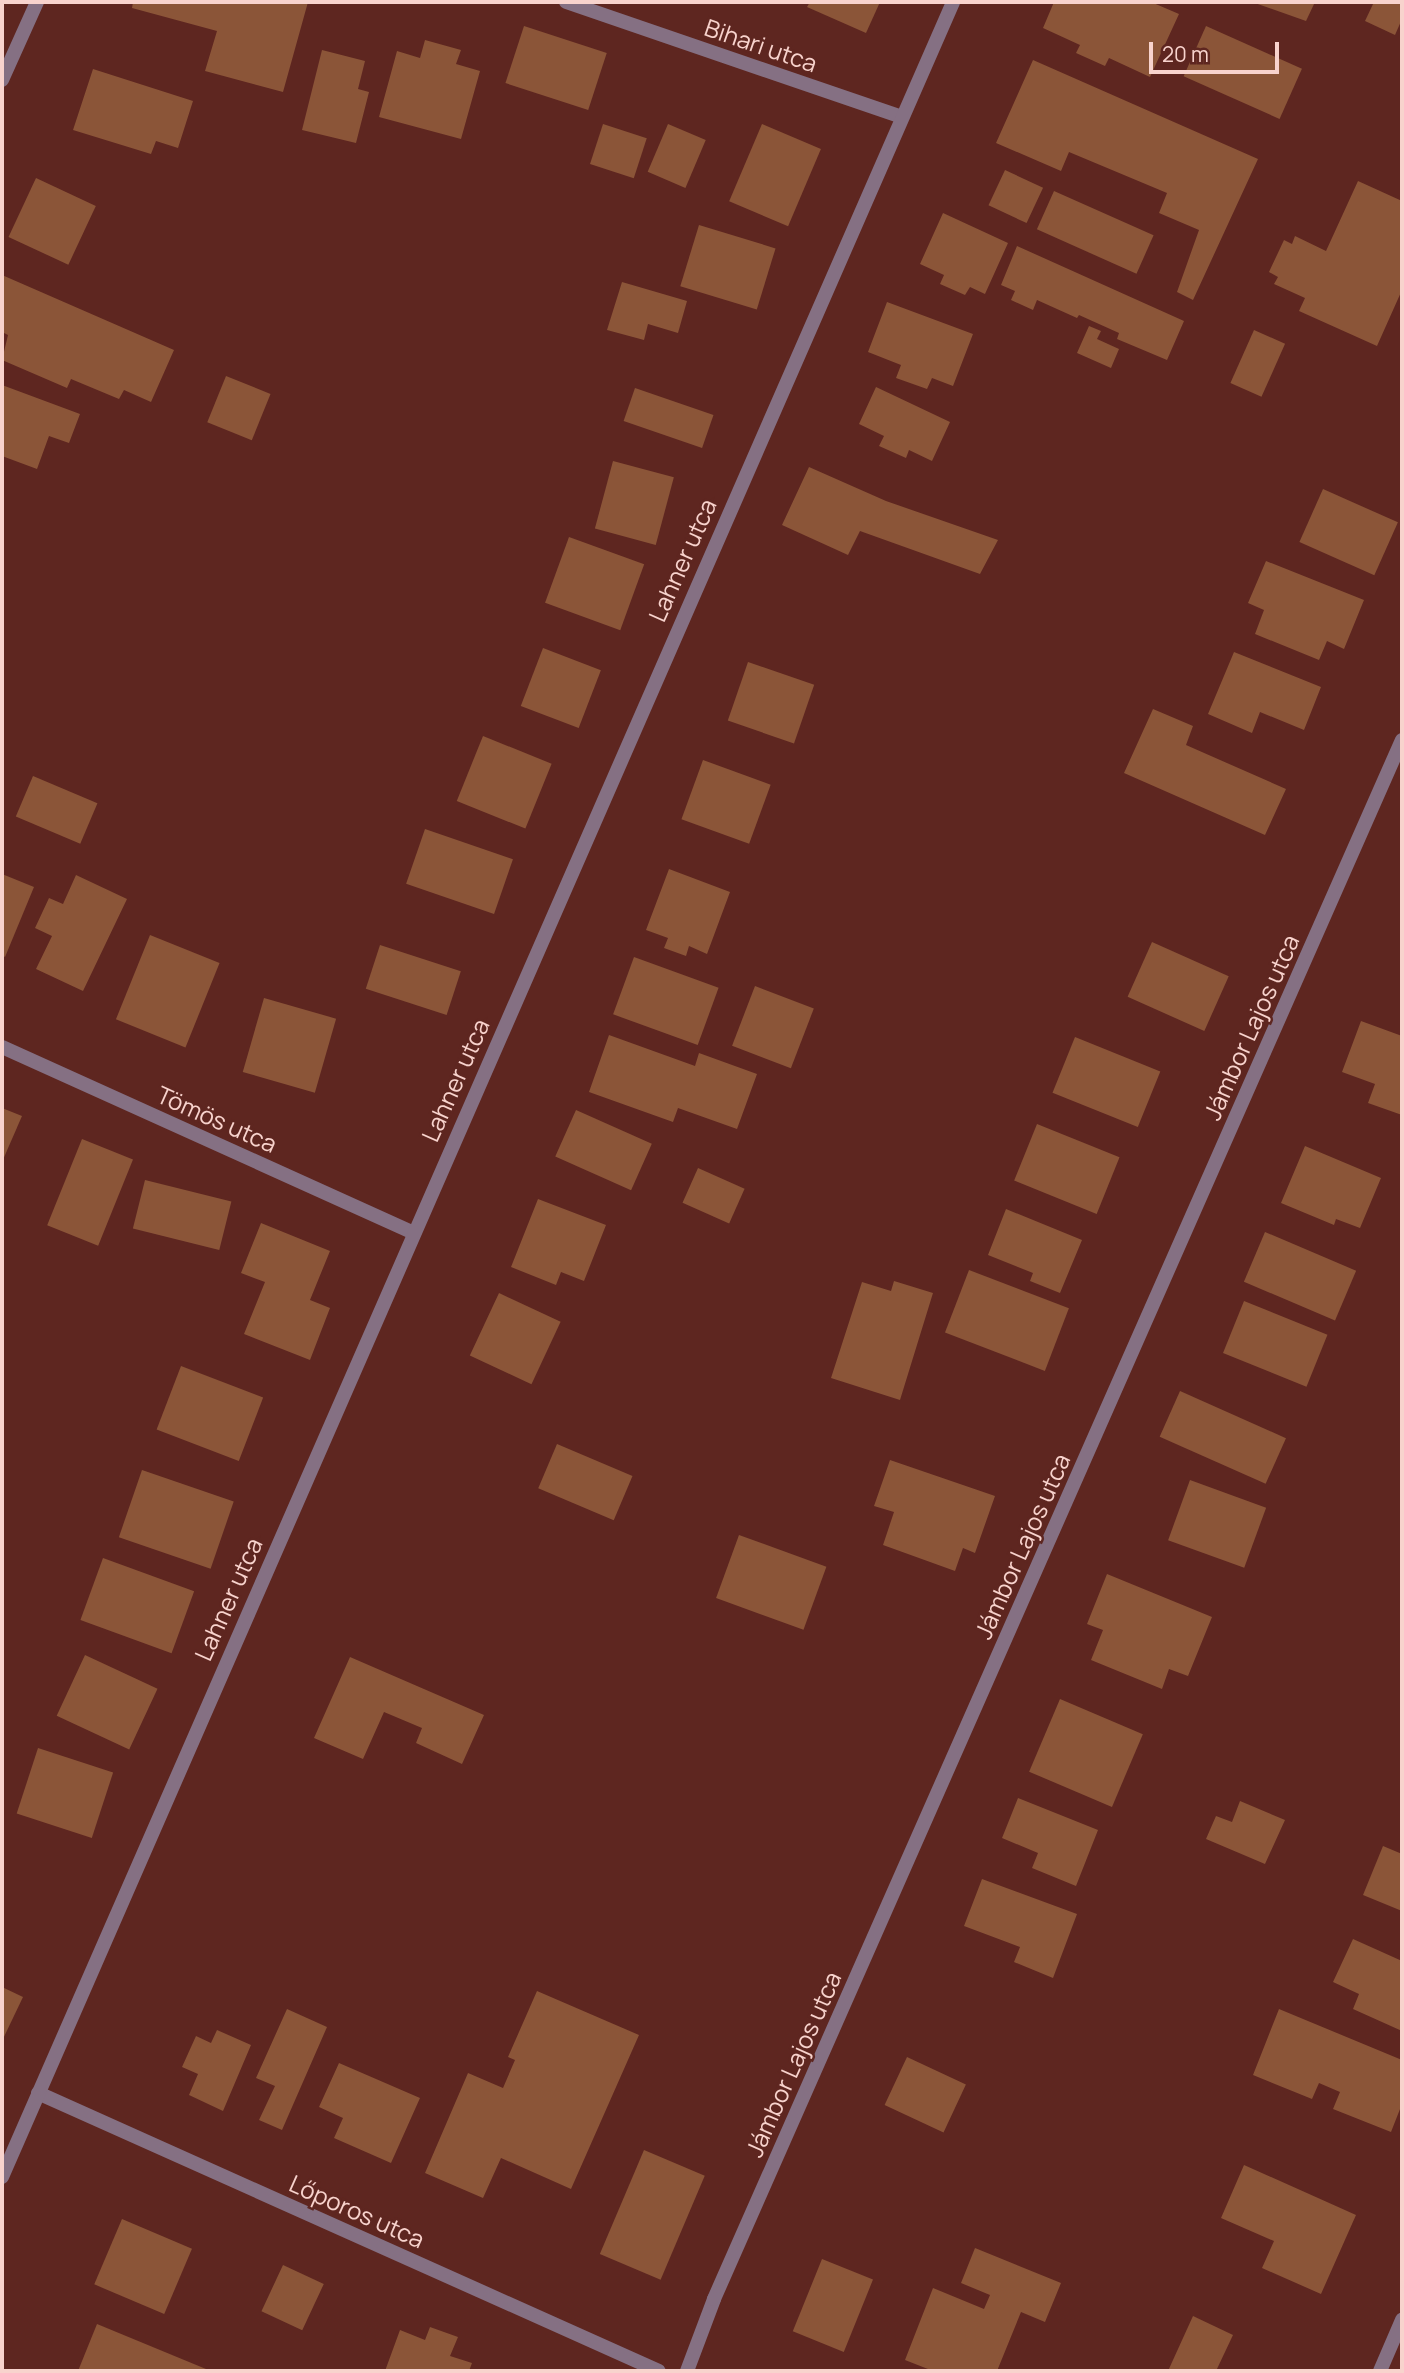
<!DOCTYPE html>
<meta charset="utf-8">
<style>
body{margin:0}
#map{position:relative;width:1404px;height:2373px;overflow:hidden;background:#5e2620;font-family:Manrope,sans-serif}
div>[style]{position:absolute}
[style*='--x']{left:calc(var(--x)*1px);top:calc(var(--y)*1px);width:calc(var(--w)*1px);rotate:calc(var(--a)*1deg)}
.building>*{inset:0;background:#8b5538;transform-origin:0 0}
.street>*{height:14px;margin:-7px;padding:0 7px;transform-origin:7px;border-radius:7px;background:#857083}
span{translate:-50% -50%;white-space:nowrap;text-align:center;line-height:1.15;-webkit-text-stroke:5px #5e2620;paint-order:stroke}
.street-label{font-size:24px;color:#f8d3cd}
.frame{position:absolute;inset:0;border:4px solid #f8d3cd;pointer-events:none}
.scale{position:absolute;left:1149px;top:42px;width:130px;height:32px;box-sizing:border-box;border:4px solid #f8d3cd;border-top:0;padding-left:9px;font-size:21px;line-height:24px;white-space:nowrap;color:#f8d3cd;-webkit-text-stroke:5px #5e2620;paint-order:stroke}
</style>
<div id="map">
<div class="building">
<i style="clip-path:polygon(133px 2px,308px 2px,283px 92px,205px 71px,217px 31px,132px 8px)"></i>
<i style="clip-path:polygon(810px 2px,880px 2px,866px 33px,807px 7px)"></i>
<i style="clip-path:polygon(1054px 2px,1151px 2px,1179px 14px,1150px 77px,1109px 58px,1105px 66px,1076px 53px,1080px 45px,1043px 28px)"></i>
<i style="clip-path:polygon(1252px 2px,1315px 2px,1306px 21px)"></i>
<i style="clip-path:polygon(1374px 2px,1402px 2px,1402px 19px,1395px 35px,1365px 21px)"></i>
<i style="left:524px;top:26px;width:87px;height:60px;rotate:18deg"></i>
<i style="left:1206px;top:26px;width:105px;height:55px;rotate:24deg"></i>
<i style="clip-path:polygon(425px 40px,461px 50px,456px 64px,480px 71px,461px 139px,379px 117px,397px 51px,420px 58px)"></i>
<i style="clip-path:polygon(322px 50px,365px 61px,358px 89px,369px 92px,356px 143px,302px 130px)"></i>
<i style="clip-path:polygon(1033px 60px,1258px 159px,1193px 300px,1177px 292px,1199px 230px,1159px 213px,1167px 193px,1069px 152px,1061px 171px,996px 143px)"></i>
<i style="clip-path:polygon(93px 69px,193px 101px,178px 148px,156px 141px,151px 154px,73px 130px)"></i>
<i style="left:603px;top:124px;width:46px;height:42px;rotate:18deg"></i>
<i style="left:668px;top:124px;width:41px;height:52px;rotate:23deg"></i>
<i style="left:762px;top:124px;width:64px;height:84px;rotate:23deg"></i>
<i style="left:1005px;top:170px;width:42px;height:39px;rotate:25deg"></i>
<i style="left:36px;top:178px;width:66px;height:65px;rotate:25deg"></i>
<i style="clip-path:polygon(1358px 181px,1402px 201px,1402px 290px,1377px 346px,1299px 311px,1305px 298px,1274px 284px,1278px 277px,1269px 272px,1284px 240px,1292px 244px,1295px 236px,1326px 251px)"></i>
<i style="left:1054px;top:191px;width:109px;height:42px;rotate:24deg"></i>
<i style="clip-path:polygon(943px 213px,1008px 243px,985px 294px,970px 287px,965px 295px,940px 284px,944px 275px,920px 264px)"></i>
<i style="left:699px;top:225px;width:80px;height:64px;rotate:17deg"></i>
<i style="clip-path:polygon(1017px 246px,1184px 321px,1167px 360px,1117px 339px,1119px 333px,1079px 315px,1077px 318px,1037px 300px,1033px 310px,1011px 300px,1015px 291px,1001px 285px)"></i>
<i style="clip-path:polygon(2px 275px,174px 350px,151px 402px,124px 390px,119px 399px,71px 379px,67px 388px,2px 360px,8px 335px,2px 332px)"></i>
<i style="clip-path:polygon(622px 282px,687px 301px,678px 333px,648px 324px,644px 340px,607px 330px)"></i>
<i style="clip-path:polygon(887px 302px,973px 334px,953px 386px,932px 378px,927px 389px,896px 378px,901px 365px,868px 352px)"></i>
<i style="clip-path:polygon(1089px 326px,1101px 331px,1097px 339px,1119px 349px,1111px 368px,1077px 353px)"></i>
<i style="left:1254px;top:330px;width:34px;height:58px;rotate:24deg"></i>
<i style="left:226px;top:376px;width:48px;height:50px;rotate:22deg"></i>
<i style="clip-path:polygon(2px 385px,80px 414px,69px 443px,49px 436px,37px 469px,2px 456px)"></i>
<i style="clip-path:polygon(876px 387px,950px 422px,932px 461px,909px 450px,906px 458px,879px 446px,884px 436px,859px 424px)"></i>
<i style="left:635px;top:388px;width:83px;height:35px;rotate:19deg"></i>
<i style="left:613px;top:461px;width:63px;height:70px;rotate:15deg"></i>
<i style="clip-path:polygon(809px 467px,886px 501px,998px 540px,980px 574px,860px 531px,848px 555px,782px 525px)"></i>
<i style="left:1323px;top:489px;width:82px;height:58px;rotate:24deg"></i>
<i style="left:569px;top:537px;width:80px;height:70px;rotate:20deg"></i>
<i style="clip-path:polygon(1266px 561px,1364px 600px,1344px 649px,1327px 641px,1319px 660px,1255px 634px,1264px 610px,1248px 603px)"></i>
<i style="left:543px;top:648px;width:62px;height:62px;rotate:21deg"></i>
<i style="clip-path:polygon(1234px 652px,1321px 687px,1304px 730px,1260px 712px,1252px 733px,1208px 714px)"></i>
<i style="left:748px;top:662px;width:70px;height:62px;rotate:19deg"></i>
<i style="clip-path:polygon(1153px 709px,1193px 726px,1186px 745px,1286px 789px,1265px 835px,1124px 773px)"></i>
<i style="left:483px;top:736px;width:74px;height:70px;rotate:22deg"></i>
<i style="left:703px;top:760px;width:72px;height:63px;rotate:20deg"></i>
<i style="left:33px;top:776px;width:70px;height:44px;rotate:23deg"></i>
<i style="left:425px;top:829px;width:93px;height:58px;rotate:19deg"></i>
<i style="clip-path:polygon(669px 869px,730px 892px,707px 954px,689px 946px,686px 956px,664px 948px,668px 938px,646px 930px)"></i>
<i style="clip-path:polygon(2px 874px,34px 887px,5px 957px,2px 955px)"></i>
<i style="clip-path:polygon(76px 875px,127px 899px,83px 991px,36px 969px,52px 936px,35px 928px,49px 898px,63px 904px)"></i>
<i style="left:150px;top:935px;width:75px;height:91px;rotate:22deg"></i>
<i style="left:1152px;top:942px;width:84px;height:60px;rotate:24deg"></i>
<i style="left:380px;top:945px;width:85px;height:46px;rotate:18deg"></i>
<i style="left:634px;top:957px;width:90px;height:61px;rotate:20deg"></i>
<i style="left:755px;top:986px;width:63px;height:64px;rotate:21deg"></i>
<i style="left:264px;top:998px;width:75px;height:77px;rotate:16deg"></i>
<i style="clip-path:polygon(1361px 1021px,1402px 1036px,1402px 1115px,1368px 1103px,1375px 1084px,1342px 1072px)"></i>
<i style="clip-path:polygon(609px 1035px,695px 1066px,699px 1053px,757px 1074px,737px 1129px,678px 1108px,673px 1122px,589px 1092px)"></i>
<i style="left:1075px;top:1037px;width:92px;height:60px;rotate:22deg"></i>
<i style="clip-path:polygon(2px 1108px,22px 1116px,2px 1162px)"></i>
<i style="left:576px;top:1110px;width:83px;height:51px;rotate:24deg"></i>
<i style="left:1037px;top:1124px;width:89px;height:61px;rotate:22deg"></i>
<i style="left:82px;top:1139px;width:55px;height:93px;rotate:22deg"></i>
<i style="clip-path:polygon(1305px 1146px,1381px 1178px,1360px 1228px,1336px 1219px,1334px 1225px,1281px 1203px)"></i>
<i style="left:698px;top:1168px;width:51px;height:38px;rotate:24deg"></i>
<i style="left:145px;top:1180px;width:89px;height:50px;rotate:14deg"></i>
<i style="clip-path:polygon(538px 1199px,606px 1225px,584px 1281px,561px 1272px,556px 1285px,511px 1267px)"></i>
<i style="clip-path:polygon(1006px 1209px,1082px 1240px,1060px 1293px,1030px 1281px,1033px 1273px,988px 1255px)"></i>
<i style="clip-path:polygon(261px 1223px,330px 1251px,310px 1300px,330px 1308px,310px 1360px,244px 1334px,265px 1282px,241px 1273px)"></i>
<i style="left:1265px;top:1232px;width:99px;height:54px;rotate:23deg"></i>
<i style="left:969px;top:1270px;width:107px;height:67px;rotate:21deg"></i>
<i style="clip-path:polygon(894px 1281px,933px 1293px,900px 1400px,831px 1378px,862px 1282px,891px 1291px)"></i>
<i style="left:499px;top:1293px;width:68px;height:69px;rotate:25deg"></i>
<i style="left:1244px;top:1301px;width:90px;height:56px;rotate:22deg"></i>
<i style="left:181px;top:1366px;width:88px;height:68px;rotate:21deg"></i>
<i style="left:1180px;top:1391px;width:116px;height:50px;rotate:24deg"></i>
<i style="left:557px;top:1444px;width:82px;height:48px;rotate:23deg"></i>
<i style="clip-path:polygon(890px 1460px,995px 1496px,975px 1553px,963px 1548px,955px 1571px,883px 1545px,894px 1512px,874px 1506px)"></i>
<i style="left:142px;top:1470px;width:97px;height:71px;rotate:19deg"></i>
<i style="left:1190px;top:1480px;width:81px;height:64px;rotate:20deg"></i>
<i style="left:739px;top:1535px;width:93px;height:67px;rotate:20deg"></i>
<i style="left:103px;top:1558px;width:97px;height:66px;rotate:20deg"></i>
<i style="clip-path:polygon(1107px 1574px,1212px 1617px,1188px 1676px,1169px 1669px,1162px 1689px,1091px 1660px,1103px 1630px,1087px 1624px)"></i>
<i style="left:85px;top:1655px;width:80px;height:67px;rotate:25deg"></i>
<i style="clip-path:polygon(350px 1657px,484px 1715px,462px 1764px,416px 1743px,422px 1728px,384px 1712px,363px 1759px,314px 1738px)"></i>
<i style="left:1060px;top:1699px;width:90px;height:79px;rotate:23deg"></i>
<i style="left:38px;top:1748px;width:79px;height:69px;rotate:18deg"></i>
<i style="clip-path:polygon(1018px 1798px,1098px 1830px,1076px 1886px,1032px 1868px,1038px 1853px,1002px 1838px)"></i>
<i style="clip-path:polygon(1240px 1801px,1285px 1820px,1265px 1864px,1206px 1839px,1216px 1816px,1232px 1822px)"></i>
<i style="clip-path:polygon(1383px 1846px,1402px 1854px,1402px 1911px,1363px 1895px)"></i>
<i style="clip-path:polygon(982px 1879px,1077px 1914px,1053px 1978px,1014px 1962px,1020px 1947px,964px 1926px)"></i>
<i style="clip-path:polygon(1353px 1939px,1402px 1961px,1402px 2031px,1353px 2009px,1359px 1994px,1333px 1982px)"></i>
<i style="clip-path:polygon(2px 1987px,23px 1997px,2px 2041px)"></i>
<i style="clip-path:polygon(537px 1991px,639px 2035px,571px 2189px,501px 2158px,483px 2198px,425px 2173px,468px 2073px,503px 2088px,515px 2060px,508px 2057px)"></i>
<i style="clip-path:polygon(287px 2009px,327px 2027px,282px 2130px,259px 2120px,275px 2086px,256px 2078px)"></i>
<i style="clip-path:polygon(1279px 2009px,1402px 2060px,1402px 2104px,1391px 2132px,1333px 2109px,1340px 2092px,1319px 2083px,1312px 2099px,1253px 2075px)"></i>
<i style="clip-path:polygon(217px 2030px,251px 2045px,223px 2111px,189px 2095px,198px 2074px,182px 2067px,196px 2036px,211px 2043px)"></i>
<i style="left:907px;top:2057px;width:65px;height:53px;rotate:25deg"></i>
<i style="clip-path:polygon(339px 2063px,420px 2098px,391px 2163px,334px 2138px,343px 2118px,319px 2107px)"></i>
<i style="left:644px;top:2150px;width:66px;height:113px;rotate:23deg"></i>
<i style="clip-path:polygon(1244px 2165px,1356px 2215px,1321px 2294px,1262px 2268px,1274px 2241px,1221px 2218px)"></i>
<i style="left:122px;top:2219px;width:76px;height:71px;rotate:23deg"></i>
<i style="clip-path:polygon(975px 2248px,1061px 2283px,1045px 2322px,1021px 2312px,997px 2371px,933px 2371px,905px 2360px,933px 2288px,984px 2309px,990px 2295px,961px 2283px)"></i>
<i style="left:822px;top:2259px;width:55px;height:78px;rotate:22deg"></i>
<i style="left:283px;top:2265px;width:45px;height:51px;rotate:25deg"></i>
<i style="clip-path:polygon(1193px 2316px,1233px 2335px,1216px 2371px,1168px 2371px)"></i>
<i style="clip-path:polygon(97px 2324px,206px 2369px,205px 2371px,78px 2371px)"></i>
<i style="clip-path:polygon(430px 2327px,458px 2337px,450px 2356px,472px 2363px,469px 2371px,385px 2371px,400px 2330px,425px 2340px)"></i>
</div>
<div class="street">
<i style="--x:566;--y:2;--w:354;--a:18.9"></i>
<i style="--x:2;--y:80;--w:85;--a:-65.8"></i>
<i style="--x:2;--y:1047;--w:451;--a:24.3"></i>
<i style="--x:38;--y:2093;--w:680;--a:24.12"></i>
<i style="--x:2;--y:2177;--w:2374;--a:-66.38"></i>
<i style="--x:687;--y:2371;--w:77;--a:-69.4"></i>
<i style="--x:714;--y:2299;--w:1704;--a:-66.19"></i>
<i style="--x:1380;--y:2371;--w:56;--a:-66.7"></i>
</div>
<div class="street-label">
<span style="left:761px;top:45px;rotate:19deg">Bihari utca</span>
<span style="left:682px;top:560px;rotate:-66deg">Lahner utca</span>
<span style="left:1251px;top:1027px;rotate:-66deg">Jámbor Lajos utca</span>
<span style="left:455px;top:1080px;rotate:-66deg">Lahner utca</span>
<span style="left:217px;top:1119px;rotate:24deg">Tömös utca</span>
<span style="left:1022px;top:1546px;rotate:-66deg">Jámbor Lajos utca</span>
<span style="left:228px;top:1599px;rotate:-66deg">Lahner utca</span>
<span style="left:793px;top:2064px;rotate:-66deg">Jámbor Lajos utca</span>
<span style="left:357px;top:2211px;rotate:24deg">Lőporos utca</span>
</div>
<div class="frame"></div>
<div class="scale">20 m</div>
</div>
